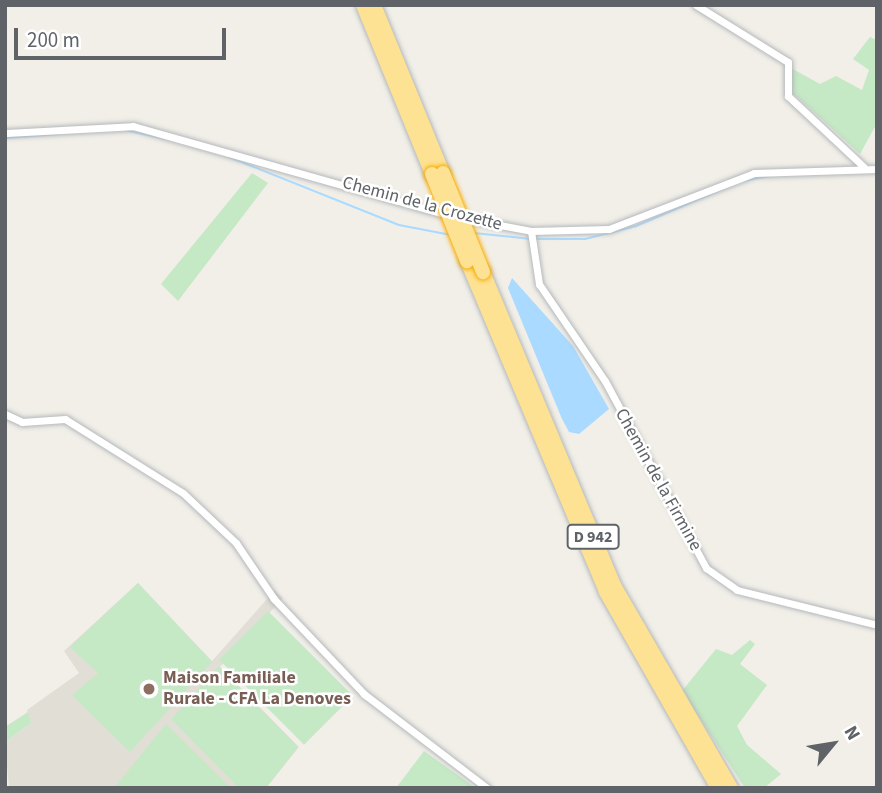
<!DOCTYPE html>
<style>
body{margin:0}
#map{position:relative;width:882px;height:793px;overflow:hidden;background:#f1efe8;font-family:"Source Sans 3",sans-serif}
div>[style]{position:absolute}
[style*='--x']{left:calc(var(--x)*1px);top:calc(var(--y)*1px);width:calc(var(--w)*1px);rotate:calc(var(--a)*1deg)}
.education>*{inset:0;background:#e1ded6}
.green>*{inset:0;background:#c5e8c5;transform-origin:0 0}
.water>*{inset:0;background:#aadaff}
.stream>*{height:2px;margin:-1px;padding:0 1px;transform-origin:1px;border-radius:1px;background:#aadaff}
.roads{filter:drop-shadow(0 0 2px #b5b8bc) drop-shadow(0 0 2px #b5b8bc)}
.street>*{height:7px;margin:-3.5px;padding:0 3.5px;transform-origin:3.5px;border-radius:3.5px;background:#fff}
.highway>*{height:14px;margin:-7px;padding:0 7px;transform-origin:7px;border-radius:7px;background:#fde293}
.bridges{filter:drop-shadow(0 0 2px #f9ab00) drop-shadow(0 0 2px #f9ab00)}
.highway-bridge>*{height:14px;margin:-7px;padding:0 7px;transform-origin:7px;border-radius:7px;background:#fde293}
.dots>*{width:19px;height:19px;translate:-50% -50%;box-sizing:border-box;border:4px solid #fff;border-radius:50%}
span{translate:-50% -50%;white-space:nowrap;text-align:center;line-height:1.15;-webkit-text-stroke:5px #fff;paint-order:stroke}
.shield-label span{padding:2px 5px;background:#fff;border:2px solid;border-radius:5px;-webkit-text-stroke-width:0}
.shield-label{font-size:16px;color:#5f6368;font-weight:700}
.street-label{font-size:18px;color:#5f6368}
.education-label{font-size:18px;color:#785e54;font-weight:700}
.left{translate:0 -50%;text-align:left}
.frame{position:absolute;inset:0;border:7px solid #5f6368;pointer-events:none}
.north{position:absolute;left:798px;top:709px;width:70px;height:70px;-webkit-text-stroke:5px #fff;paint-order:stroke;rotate:60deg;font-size:19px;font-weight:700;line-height:28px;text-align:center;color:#5f6368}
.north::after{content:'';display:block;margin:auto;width:24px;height:32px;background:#5f6368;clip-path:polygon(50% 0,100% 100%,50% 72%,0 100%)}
.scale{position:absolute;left:14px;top:28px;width:212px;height:32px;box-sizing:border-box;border:4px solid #5f6368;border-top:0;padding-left:9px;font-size:21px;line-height:24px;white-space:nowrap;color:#5f6368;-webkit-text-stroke:5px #fff;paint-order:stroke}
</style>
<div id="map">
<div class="education">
<i style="clip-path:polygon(138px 583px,212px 661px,275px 590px,283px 598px,220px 667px,299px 747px,266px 788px,9px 788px,5px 742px,31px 723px,27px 710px,79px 673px,64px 651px)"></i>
</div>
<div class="green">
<i style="clip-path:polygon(870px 37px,877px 40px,877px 123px,860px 154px,785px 86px,791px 68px,820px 84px,836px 76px,862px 90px,869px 70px,853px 59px)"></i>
<i style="clip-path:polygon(252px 173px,268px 183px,178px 301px,161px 284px)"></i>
<i style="clip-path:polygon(138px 583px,212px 662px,130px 752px,72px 695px,98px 673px,70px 647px)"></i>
<i style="left:268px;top:611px;width:120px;height:69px;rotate:45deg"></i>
<i style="clip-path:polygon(750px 640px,755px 644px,740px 664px,767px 685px,737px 726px,747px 745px,781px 774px,764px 788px,745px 788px,682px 691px,716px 649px,732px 655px)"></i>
<i style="clip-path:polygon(219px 666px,298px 747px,266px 788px,239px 788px,171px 719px)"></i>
<i style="clip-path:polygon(28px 712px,31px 723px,5px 742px,5px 727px)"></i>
<i style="clip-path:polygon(166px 724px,231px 788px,114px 788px)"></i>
<i style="clip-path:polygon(424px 751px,476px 788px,396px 788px)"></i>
</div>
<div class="water">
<i style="clip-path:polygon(512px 278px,573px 346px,609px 409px,579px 434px,569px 432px,562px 419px,508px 288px)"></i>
</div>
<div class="stream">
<i style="--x:124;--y:130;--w:40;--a:12"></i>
<i style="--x:5;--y:138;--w:55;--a:-4.2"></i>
<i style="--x:229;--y:157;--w:183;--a:21.8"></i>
<i style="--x:399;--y:225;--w:53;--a:10.9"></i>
<i style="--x:742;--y:181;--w:29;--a:-10"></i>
<i style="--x:474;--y:233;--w:57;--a:6"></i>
<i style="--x:536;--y:239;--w:49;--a:0"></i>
<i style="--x:585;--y:239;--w:53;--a:-14.3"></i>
<i style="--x:636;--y:226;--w:110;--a:-23.1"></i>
</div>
<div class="roads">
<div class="street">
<i style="--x:696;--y:5;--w:108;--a:31.8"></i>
<i style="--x:788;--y:62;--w:34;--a:90"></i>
<i style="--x:788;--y:96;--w:104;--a:43.1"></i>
<i style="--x:5;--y:133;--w:128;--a:-3.1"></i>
<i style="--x:133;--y:126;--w:327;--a:15.8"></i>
<i style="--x:463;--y:218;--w:69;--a:10.8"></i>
<i style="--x:531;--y:231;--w:78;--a:-1.5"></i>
<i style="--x:609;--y:229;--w:155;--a:-21.1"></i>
<i style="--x:754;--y:173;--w:123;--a:-1.9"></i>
<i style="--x:531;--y:231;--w:54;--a:81.4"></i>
<i style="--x:539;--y:284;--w:117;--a:55.8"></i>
<i style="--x:605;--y:381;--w:213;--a:61.6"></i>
<i style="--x:706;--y:568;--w:38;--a:35"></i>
<i style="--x:737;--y:590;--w:144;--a:14"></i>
<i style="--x:5;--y:414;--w:19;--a:25"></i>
<i style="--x:22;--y:422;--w:43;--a:-4"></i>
<i style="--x:65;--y:419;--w:139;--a:32.1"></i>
<i style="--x:183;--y:493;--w:73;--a:43.3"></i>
<i style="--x:236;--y:543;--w:68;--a:55.8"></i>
<i style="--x:274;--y:599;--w:131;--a:46.5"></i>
<i style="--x:364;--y:694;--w:155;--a:37.4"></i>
</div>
<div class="highway">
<i style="--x:363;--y:5;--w:183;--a:67.8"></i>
<i style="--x:374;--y:5;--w:182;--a:67.7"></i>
<i style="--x:467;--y:261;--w:359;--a:67.2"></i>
<i style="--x:606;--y:592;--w:226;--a:60.3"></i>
<i style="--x:483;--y:272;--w:342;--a:67.3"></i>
<i style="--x:615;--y:587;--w:232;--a:60"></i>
</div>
</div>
<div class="bridges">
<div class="highway-bridge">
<i style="--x:443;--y:173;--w:107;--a:68"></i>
<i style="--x:432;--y:174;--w:94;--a:68.1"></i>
</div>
</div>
<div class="dots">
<i style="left:149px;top:689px;background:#8d6e63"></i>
</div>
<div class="shield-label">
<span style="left:593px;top:537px">D 942</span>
</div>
<div class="street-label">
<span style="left:422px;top:204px;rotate:15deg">Chemin de la Crozette</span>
<span style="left:658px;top:480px;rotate:61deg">Chemin de la Firmine</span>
</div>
<div class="education-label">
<span class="left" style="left:163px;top:689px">Maison Familiale<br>Rurale - CFA La Denoves</span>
</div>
<div class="frame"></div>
<div class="north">N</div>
<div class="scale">200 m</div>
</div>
